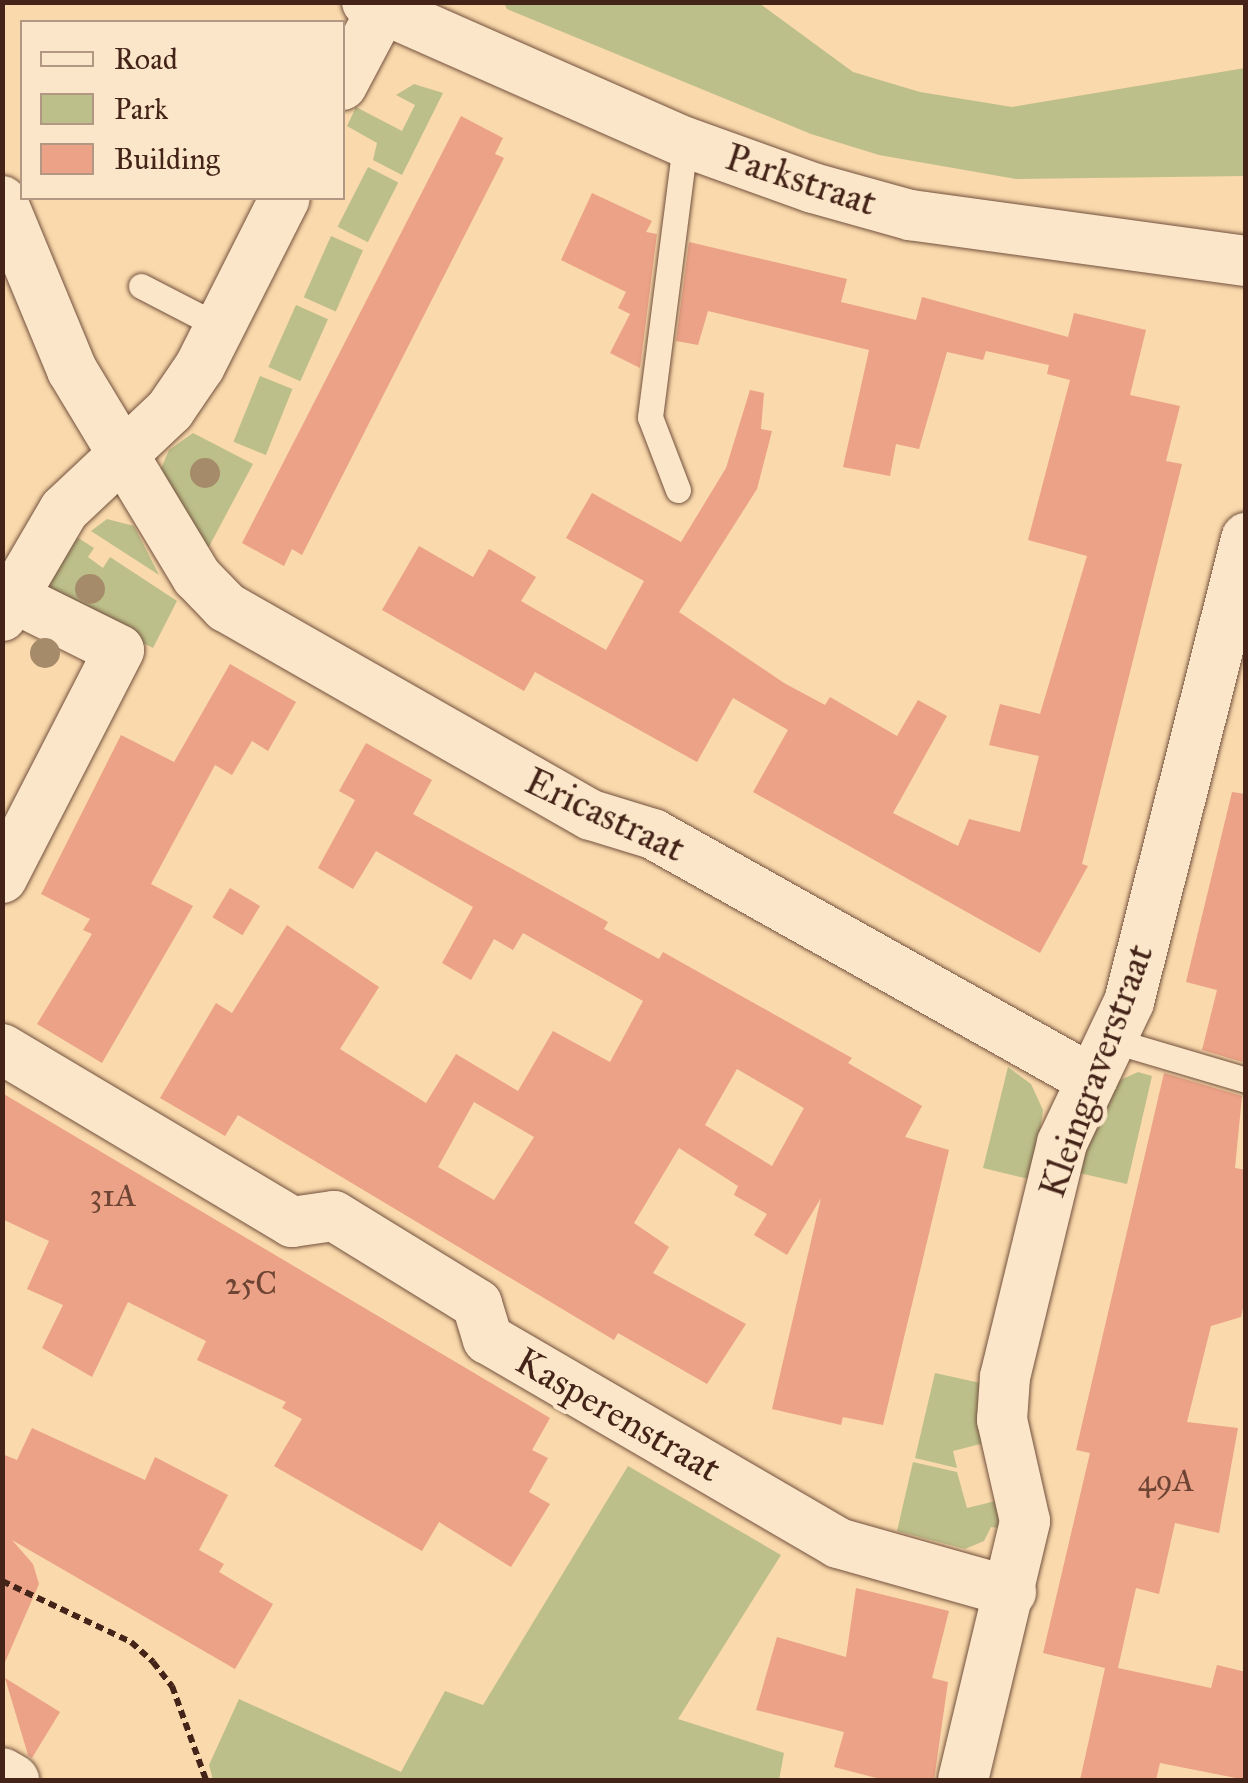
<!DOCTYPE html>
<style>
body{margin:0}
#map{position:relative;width:1248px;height:1783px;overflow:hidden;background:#fad9ac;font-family:"IM FELL Great Primer",serif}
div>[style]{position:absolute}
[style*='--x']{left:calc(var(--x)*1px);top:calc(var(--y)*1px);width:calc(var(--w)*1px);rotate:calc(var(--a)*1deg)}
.green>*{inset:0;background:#bdbf8a;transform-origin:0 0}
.building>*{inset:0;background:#eba286;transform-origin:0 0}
.path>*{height:6px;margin-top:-3px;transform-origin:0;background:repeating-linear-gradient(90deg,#442418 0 8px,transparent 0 13px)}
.roads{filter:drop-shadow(0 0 2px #72513d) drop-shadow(0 0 2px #72513d)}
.lane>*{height:25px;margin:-12.5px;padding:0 12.5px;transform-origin:12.5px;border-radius:12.5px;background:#fce6c9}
.street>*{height:50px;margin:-25px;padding:0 25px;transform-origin:25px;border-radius:25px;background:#fce6c9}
.trees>*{width:30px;height:30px;margin:-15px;border-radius:50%;background:#a68b6a}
span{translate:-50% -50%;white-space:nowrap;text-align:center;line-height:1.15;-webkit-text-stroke:9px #fce6c9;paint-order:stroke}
.number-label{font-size:32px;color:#6e4434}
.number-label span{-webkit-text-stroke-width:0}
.street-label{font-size:38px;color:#442418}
.frame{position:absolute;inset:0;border:5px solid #442418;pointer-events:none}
.legend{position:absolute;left:20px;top:20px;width:325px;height:180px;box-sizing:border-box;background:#fce6c9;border:2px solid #b29882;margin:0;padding:12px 18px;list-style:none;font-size:30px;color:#442418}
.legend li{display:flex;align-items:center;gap:20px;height:50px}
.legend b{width:50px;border:2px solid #b29882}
</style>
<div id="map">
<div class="green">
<i style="clip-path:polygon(504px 3px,759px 3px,853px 72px,920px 92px,1012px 107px,1245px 68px,1245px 176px,1016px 179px,879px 155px,811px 134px,507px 9px)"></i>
<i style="clip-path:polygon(414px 84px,443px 93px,402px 175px,373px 160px,377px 143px,347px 126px,356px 107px,402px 131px,415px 105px,396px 95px)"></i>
<i style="left:368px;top:167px;width:34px;height:67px;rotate:27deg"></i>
<i style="left:331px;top:236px;width:35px;height:67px;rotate:24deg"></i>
<i style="left:296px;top:305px;width:35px;height:68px;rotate:24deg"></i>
<i style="left:260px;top:376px;width:35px;height:71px;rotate:22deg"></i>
<i style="clip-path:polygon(193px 433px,253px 464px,204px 556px,160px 471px,169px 450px)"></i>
<i style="clip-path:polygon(107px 519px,134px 526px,159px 575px,91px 531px)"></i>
<i style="clip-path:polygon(72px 534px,94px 548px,88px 557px,103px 568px,110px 557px,177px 601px,153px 648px,43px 592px)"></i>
<i style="clip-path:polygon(1008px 1067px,1031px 1084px,1043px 1110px,1033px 1180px,983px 1168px)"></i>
<i style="clip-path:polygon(1138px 1072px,1152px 1076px,1127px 1184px,1075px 1172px,1109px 1085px)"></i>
<i style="clip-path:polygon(935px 1373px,985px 1384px,988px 1442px,953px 1451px,957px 1468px,915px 1458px)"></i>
<i style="clip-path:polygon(913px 1462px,957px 1472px,967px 1508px,1004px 1499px,1005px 1529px,991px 1527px,984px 1541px,965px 1549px,897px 1531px)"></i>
<i style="clip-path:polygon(628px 1466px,781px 1555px,678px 1719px,784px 1753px,779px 1780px,213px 1780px,209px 1765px,239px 1699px,401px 1772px,445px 1691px,483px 1705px)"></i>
</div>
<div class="building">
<i style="clip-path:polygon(461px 116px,503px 138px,495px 154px,504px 158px,302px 555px,292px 549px,284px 566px,242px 543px)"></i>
<i style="clip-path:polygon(592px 193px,652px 221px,646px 232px,657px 234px,640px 368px,610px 353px,630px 314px,618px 308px,626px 292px,561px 260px)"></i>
<i style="clip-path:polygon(689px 242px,847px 279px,841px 302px,916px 320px,922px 297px,1068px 337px,1074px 313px,1146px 330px,1130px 395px,1180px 406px,1166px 461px,1182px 464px,1082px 864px,1088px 866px,1040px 953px,753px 792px,788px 730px,733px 698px,697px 762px,535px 672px,524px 691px,382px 610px,419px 546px,473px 577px,489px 549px,536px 577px,521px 601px,606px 650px,644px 581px,566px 538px,592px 493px,681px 542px,726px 468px,750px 390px,764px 393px,761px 429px,772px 431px,757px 489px,679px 612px,784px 683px,825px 705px,830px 697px,897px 736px,918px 700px,947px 716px,893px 813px,958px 846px,969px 819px,1020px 832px,1039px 756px,989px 745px,1000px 704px,1040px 714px,1087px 556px,1028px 540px,1070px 380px,1047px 374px,1049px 365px,986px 351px,983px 360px,947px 352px,919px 449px,896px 444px,890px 476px,843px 467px,869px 350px,708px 311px,698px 345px,676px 341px)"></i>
<i style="clip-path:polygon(230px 664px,296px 702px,268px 751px,252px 741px,232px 775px,215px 765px,151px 884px,193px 906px,102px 1063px,37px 1024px,92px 934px,83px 930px,90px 919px,41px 894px,121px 735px,174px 762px)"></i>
<i style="clip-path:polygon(evenodd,366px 743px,432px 780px,413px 814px,608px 922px,604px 929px,659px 959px,663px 952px,852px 1058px,848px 1063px,922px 1106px,905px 1137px,949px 1150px,883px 1425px,843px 1417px,841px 1425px,772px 1409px,821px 1198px,787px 1255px,754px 1235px,767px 1214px,734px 1195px,738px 1186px,679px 1148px,634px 1223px,669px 1247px,653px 1273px,746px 1324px,707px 1384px,618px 1333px,614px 1340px,238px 1115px,225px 1136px,160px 1098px,216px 1003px,232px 1013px,287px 925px,379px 987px,340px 1049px,426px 1103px,456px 1054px,518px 1091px,553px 1031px,610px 1062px,643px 1001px,523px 933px,513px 950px,494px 939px,471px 980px,442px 963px,473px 907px,376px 851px,353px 889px,318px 868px,355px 800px,339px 791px,366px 743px,737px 1069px,804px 1108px,772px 1166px,705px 1125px,737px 1069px,366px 743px,474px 1102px,534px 1137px,494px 1200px,438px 1167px,474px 1102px)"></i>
<i style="clip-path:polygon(1232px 792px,1246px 794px,1246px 1063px,1202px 1050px,1217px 990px,1186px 982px)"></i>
<i style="left:230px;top:888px;width:35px;height:34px;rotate:31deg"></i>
<i style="clip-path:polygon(1164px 1073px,1242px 1096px,1235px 1168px,1246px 1170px,1246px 1295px,1241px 1317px,1211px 1326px,1187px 1422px,1238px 1428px,1219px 1533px,1175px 1523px,1159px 1594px,1136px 1588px,1118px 1668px,1211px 1688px,1217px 1665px,1246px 1672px,1246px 1780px,1160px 1763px,1156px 1780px,1080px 1780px,1105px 1668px,1043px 1653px,1090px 1453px,1076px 1450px)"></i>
<i style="clip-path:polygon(2px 1093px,550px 1418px,532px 1450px,548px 1458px,529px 1492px,550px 1504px,511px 1567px,439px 1522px,422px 1551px,274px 1466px,302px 1419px,282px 1408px,286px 1402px,197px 1360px,206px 1341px,128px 1302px,92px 1377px,42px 1348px,63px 1305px,27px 1289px,49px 1241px,2px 1219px)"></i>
<i style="clip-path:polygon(32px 1428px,145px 1480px,155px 1457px,228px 1495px,199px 1550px,224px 1564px,219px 1572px,273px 1604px,235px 1669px,12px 1540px,33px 1564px,39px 1584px,2px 1669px,2px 1454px,17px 1460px)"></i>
<i style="clip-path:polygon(856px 1588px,949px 1611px,932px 1678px,948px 1682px,934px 1780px,884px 1780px,834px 1767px,844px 1732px,756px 1710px,777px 1637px,846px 1657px)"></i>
<i style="clip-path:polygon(5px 1678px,60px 1712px,32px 1758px,28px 1755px)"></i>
</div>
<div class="path">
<i style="--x:2;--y:1581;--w:143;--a:25.3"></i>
<i style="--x:131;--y:1642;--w:30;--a:42"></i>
<i style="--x:153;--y:1662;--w:31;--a:52"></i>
<i style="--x:172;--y:1686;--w:100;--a:70.1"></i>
</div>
<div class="roads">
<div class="lane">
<i style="--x:141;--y:286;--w:89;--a:27.4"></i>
<i style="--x:678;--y:490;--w:78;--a:-111"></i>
<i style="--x:650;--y:417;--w:277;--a:-82.7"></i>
<i style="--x:1111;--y:1040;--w:141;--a:16.5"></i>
</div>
<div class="street">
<i style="--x:367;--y:2;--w:347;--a:23.8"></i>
<i style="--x:685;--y:142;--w:136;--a:19.8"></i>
<i style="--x:813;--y:188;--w:101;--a:15.6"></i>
<i style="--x:910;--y:215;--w:339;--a:7.8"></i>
<i style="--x:342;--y:85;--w:94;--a:-62.1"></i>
<i style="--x:2;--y:201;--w:183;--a:67.5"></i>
<i style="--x:72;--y:370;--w:242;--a:58.9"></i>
<i style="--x:197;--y:577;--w:42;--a:46"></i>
<i style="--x:226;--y:607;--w:420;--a:29.7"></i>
<i style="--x:591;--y:815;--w:65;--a:17"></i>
<i style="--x:653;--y:834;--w:503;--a:29.26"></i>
<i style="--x:2;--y:616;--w:123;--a:-59.7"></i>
<i style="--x:64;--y:510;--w:146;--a:-43.3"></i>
<i style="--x:170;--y:410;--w:53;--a:-55.7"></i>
<i style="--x:200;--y:366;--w:188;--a:-63.2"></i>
<i style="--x:2;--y:878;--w:256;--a:-62.8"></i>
<i style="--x:119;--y:650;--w:119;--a:-153.6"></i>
<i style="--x:2;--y:1049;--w:338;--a:30.8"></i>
<i style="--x:292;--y:1222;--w:42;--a:-8.1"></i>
<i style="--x:334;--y:1216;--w:168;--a:31.6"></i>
<i style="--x:477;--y:1304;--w:37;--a:73"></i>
<i style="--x:488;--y:1339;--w:405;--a:30.2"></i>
<i style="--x:838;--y:1543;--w:180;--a:15.8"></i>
<i style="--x:2;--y:1773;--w:14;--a:30"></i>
<i style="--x:963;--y:1780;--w:266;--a:-76.5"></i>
<i style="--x:1025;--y:1521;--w:104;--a:-102.8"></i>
<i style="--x:1002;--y:1420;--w:43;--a:-86"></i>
<i style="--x:1005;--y:1377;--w:241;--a:-76.3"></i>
<i style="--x:1062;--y:1143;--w:156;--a:-64.6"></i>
<i style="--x:1129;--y:1002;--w:479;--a:-75.8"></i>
</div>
</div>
<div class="trees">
<i style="left:205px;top:473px"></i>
<i style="left:90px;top:589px"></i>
<i style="left:45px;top:653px"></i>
</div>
<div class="number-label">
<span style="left:113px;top:1196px">31A</span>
<span style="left:251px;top:1284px">25C</span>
<span style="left:1166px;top:1481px">49A</span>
</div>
<div class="street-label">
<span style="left:801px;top:180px;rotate:18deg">Parkstraat</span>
<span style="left:605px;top:815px;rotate:25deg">Ericastraat</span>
<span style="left:1096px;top:1071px;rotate:-70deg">Kleingraverstraat</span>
<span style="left:618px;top:1415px;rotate:30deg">Kasperenstraat</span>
</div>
<div class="frame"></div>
<ul class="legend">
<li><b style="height:12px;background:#fce6c9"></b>Road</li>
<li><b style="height:28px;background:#bdbf8a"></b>Park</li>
<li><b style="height:28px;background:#eba286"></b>Building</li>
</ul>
</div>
